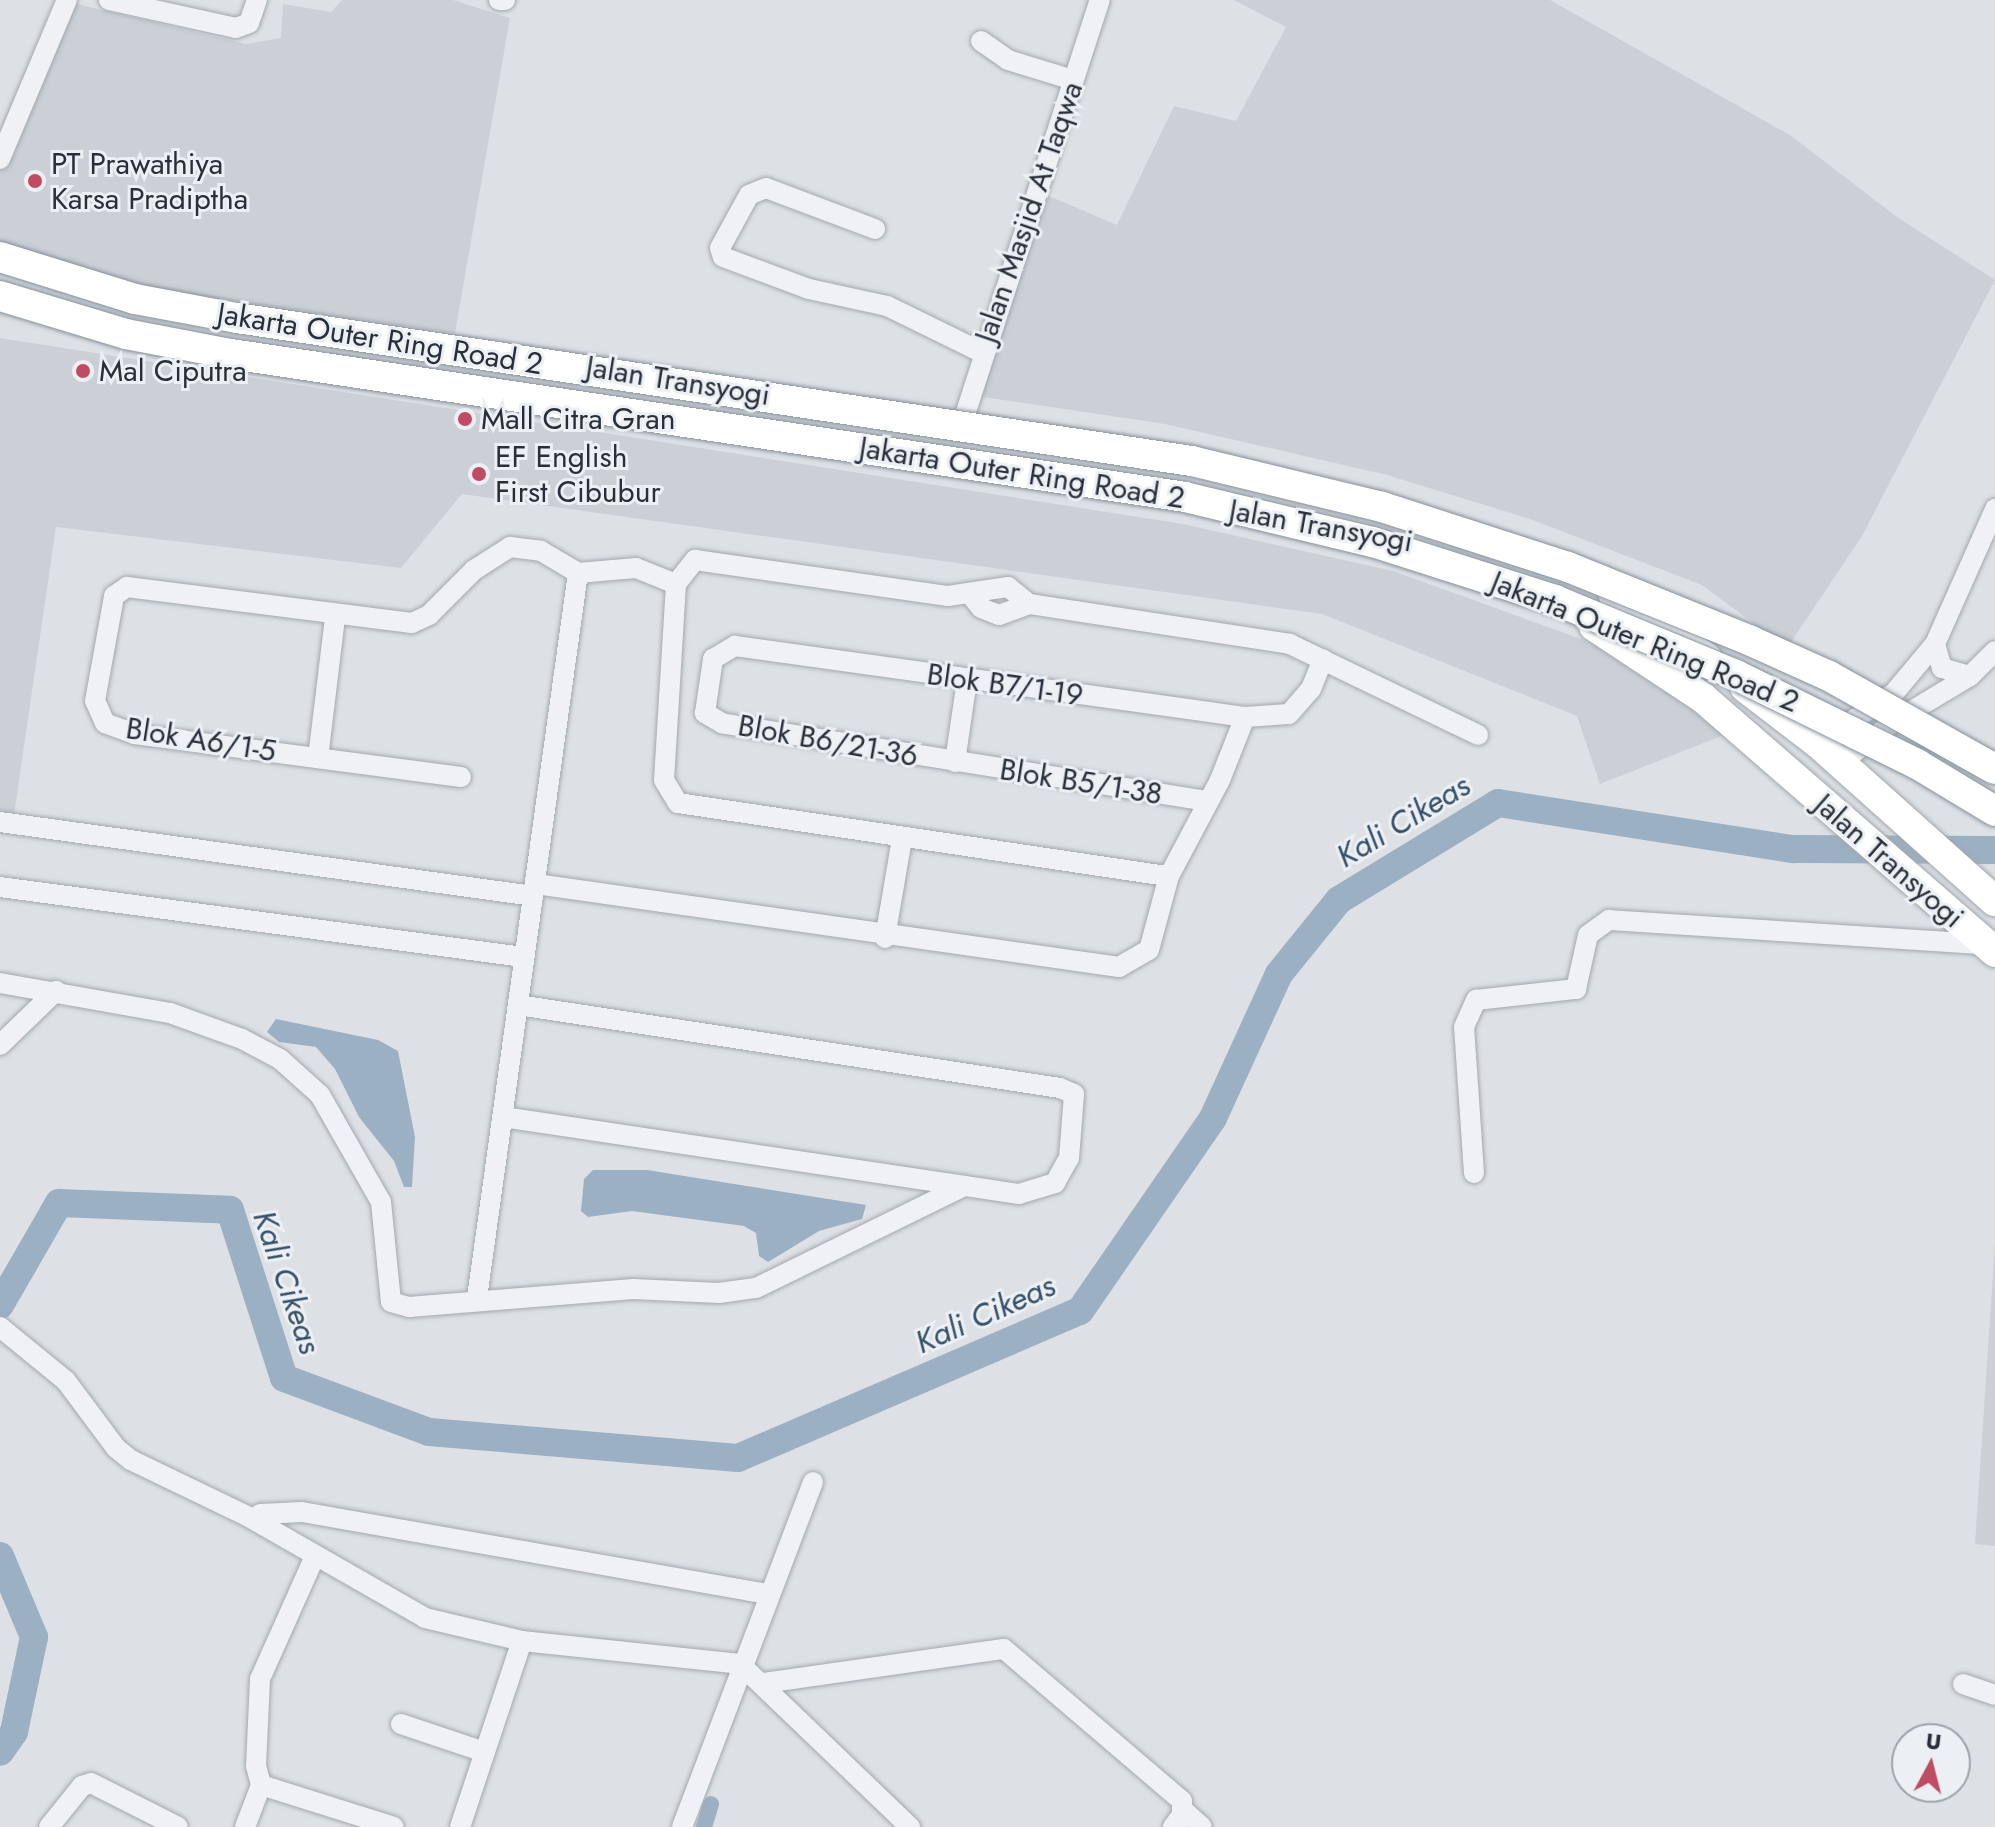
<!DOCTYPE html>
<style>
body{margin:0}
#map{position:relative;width:1995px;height:1827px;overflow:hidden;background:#dde1e5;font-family:Jost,sans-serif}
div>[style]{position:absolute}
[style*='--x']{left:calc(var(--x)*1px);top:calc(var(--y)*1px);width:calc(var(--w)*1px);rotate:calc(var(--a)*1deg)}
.built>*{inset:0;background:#cbd0d6}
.water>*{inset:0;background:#9bb0c2}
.canal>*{height:16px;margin:-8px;padding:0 8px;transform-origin:8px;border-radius:8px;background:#9bb0c2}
.river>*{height:28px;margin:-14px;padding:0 14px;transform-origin:14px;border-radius:14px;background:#9bb0c2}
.roads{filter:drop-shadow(0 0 2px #a3a8ae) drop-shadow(0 0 2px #a3a8ae)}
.minor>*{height:20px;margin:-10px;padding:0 10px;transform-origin:10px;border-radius:10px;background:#eff1f4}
.highway>*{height:30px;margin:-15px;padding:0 15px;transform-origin:15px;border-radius:15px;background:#fff}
.bridges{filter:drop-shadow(0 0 2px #868f9a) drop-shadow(0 0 2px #868f9a)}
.highway-bridge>*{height:30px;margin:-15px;padding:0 15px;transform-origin:15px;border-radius:15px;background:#fff}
.dots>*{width:22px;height:22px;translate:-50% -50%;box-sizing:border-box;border:4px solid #eceff3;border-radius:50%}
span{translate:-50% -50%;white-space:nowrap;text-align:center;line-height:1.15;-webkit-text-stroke:6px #eceff3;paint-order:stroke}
.poi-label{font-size:30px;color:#282f3a}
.left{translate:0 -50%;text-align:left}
.street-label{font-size:30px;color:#282f3a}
.water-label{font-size:32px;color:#36506a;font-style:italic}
.north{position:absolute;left:1891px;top:1723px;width:80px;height:80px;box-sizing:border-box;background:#eceff3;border:2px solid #9ea2a9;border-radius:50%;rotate:7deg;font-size:22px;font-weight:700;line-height:32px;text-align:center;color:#282f3a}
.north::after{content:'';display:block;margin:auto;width:28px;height:36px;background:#c04c63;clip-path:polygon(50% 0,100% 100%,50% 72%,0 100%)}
</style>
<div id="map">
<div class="built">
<i style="clip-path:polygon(342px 0,453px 0,510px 18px,455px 333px,156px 289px,0 247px,0 165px,76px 4px,246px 44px,281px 38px,283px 4px,331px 12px)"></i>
<i style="clip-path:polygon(1234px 0,1550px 0,1790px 135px,1897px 217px,1995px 280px,1862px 536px,1787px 648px,1702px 585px,1530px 519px,1387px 475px,1165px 424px,970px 395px,1044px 194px,1117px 225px,1174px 106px,1236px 121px,1286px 27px)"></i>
<i style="clip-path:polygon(0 338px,1183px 524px,1393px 571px,1592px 643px,1668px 685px,1729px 733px,1600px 784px,1577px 716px,1322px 614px,462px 494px,401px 568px,56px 527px,13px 822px,0 820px)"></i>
<i style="clip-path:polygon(1995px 1244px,1995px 1546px,1975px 1544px)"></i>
</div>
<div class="water">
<i style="clip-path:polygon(276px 1019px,378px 1040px,398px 1051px,415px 1137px,412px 1187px,404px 1187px,394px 1161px,359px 1117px,335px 1069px,316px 1047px,279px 1042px,267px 1032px)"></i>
<i style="clip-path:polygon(593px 1170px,647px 1170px,866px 1205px,862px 1219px,819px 1231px,768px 1262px,759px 1256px,756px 1233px,744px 1226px,632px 1211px,588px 1217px,581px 1211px,584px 1179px)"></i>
</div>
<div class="canal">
<i style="--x:704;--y:1827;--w:24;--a:-73"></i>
</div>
<div class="river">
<i style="--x:0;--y:1305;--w:118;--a:-60"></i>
<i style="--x:59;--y:1203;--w:171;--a:2.3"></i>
<i style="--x:230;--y:1210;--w:176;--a:72.2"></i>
<i style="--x:284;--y:1378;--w:155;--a:20.4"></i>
<i style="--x:429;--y:1432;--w:310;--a:4.8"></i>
<i style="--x:738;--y:1458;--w:372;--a:-23.3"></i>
<i style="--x:1080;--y:1311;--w:234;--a:-55.4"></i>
<i style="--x:1213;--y:1118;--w:158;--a:-65.4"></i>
<i style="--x:1279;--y:974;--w:95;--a:-51"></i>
<i style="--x:1339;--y:900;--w:186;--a:-31.4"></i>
<i style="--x:1498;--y:803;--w:299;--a:8.9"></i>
<i style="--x:1793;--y:849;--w:202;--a:0.3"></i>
<i style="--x:0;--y:1556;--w:88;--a:67.2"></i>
<i style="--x:34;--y:1637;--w:97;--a:101.9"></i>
<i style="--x:14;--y:1732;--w:24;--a:125"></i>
</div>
<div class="roads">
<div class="minor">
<i style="--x:109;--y:0;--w:130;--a:12.4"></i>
<i style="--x:236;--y:28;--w:14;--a:-21"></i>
<i style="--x:249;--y:23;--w:24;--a:-71"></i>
<i style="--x:499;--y:0;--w:6;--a:0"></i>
<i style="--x:981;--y:41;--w:33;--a:35"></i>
<i style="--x:1008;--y:60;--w:68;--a:17.1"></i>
<i style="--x:0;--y:159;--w:173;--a:-67.2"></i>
<i style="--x:875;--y:229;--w:116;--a:-159.4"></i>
<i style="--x:766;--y:188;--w:18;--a:158"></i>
<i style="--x:749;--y:195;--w:60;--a:118.7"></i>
<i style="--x:720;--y:248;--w:9;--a:72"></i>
<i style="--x:723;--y:257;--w:92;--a:20.4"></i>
<i style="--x:809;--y:289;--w:80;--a:12.3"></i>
<i style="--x:887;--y:306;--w:105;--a:26.1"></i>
<i style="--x:962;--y:424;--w:446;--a:-72"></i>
<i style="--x:676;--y:584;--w:196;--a:93.5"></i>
<i style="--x:664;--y:780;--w:27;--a:59"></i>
<i style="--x:678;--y:803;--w:496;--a:8.5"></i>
<i style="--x:971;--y:595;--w:16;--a:52"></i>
<i style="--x:981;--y:608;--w:19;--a:21"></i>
<i style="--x:999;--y:615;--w:32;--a:-20"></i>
<i style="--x:1935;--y:644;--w:25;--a:74"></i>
<i style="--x:1942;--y:668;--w:29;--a:16"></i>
<i style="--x:1835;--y:732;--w:71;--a:-33.5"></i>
<i style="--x:1894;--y:693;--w:64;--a:-50.1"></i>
<i style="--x:1935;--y:644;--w:148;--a:-66"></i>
<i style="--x:318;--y:758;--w:142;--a:-83.1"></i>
<i style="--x:955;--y:762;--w:83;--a:-81.7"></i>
<i style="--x:1840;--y:763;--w:69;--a:-37.4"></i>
<i style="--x:1895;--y:721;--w:87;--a:-31"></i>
<i style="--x:1970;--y:676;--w:35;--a:-45"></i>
<i style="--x:461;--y:777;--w:329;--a:-172.5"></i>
<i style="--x:135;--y:734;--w:32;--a:-160"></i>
<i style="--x:105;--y:723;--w:24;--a:-114"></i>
<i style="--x:95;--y:701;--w:107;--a:-79.7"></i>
<i style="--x:114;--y:596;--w:16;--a:-35"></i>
<i style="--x:127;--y:587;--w:287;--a:7.2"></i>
<i style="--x:412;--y:623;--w:19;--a:-25"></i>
<i style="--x:429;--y:615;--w:64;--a:-45"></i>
<i style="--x:474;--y:570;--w:43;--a:-32.6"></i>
<i style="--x:510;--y:547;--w:31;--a:7"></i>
<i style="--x:541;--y:551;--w:43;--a:30.7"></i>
<i style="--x:578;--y:573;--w:58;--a:-4.9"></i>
<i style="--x:636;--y:568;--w:43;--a:21.8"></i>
<i style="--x:676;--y:584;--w:31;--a:-52"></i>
<i style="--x:695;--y:560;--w:256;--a:8.1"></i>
<i style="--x:948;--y:596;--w:61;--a:-8.5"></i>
<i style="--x:1008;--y:587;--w:27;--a:39"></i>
<i style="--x:1029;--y:604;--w:264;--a:8.7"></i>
<i style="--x:1290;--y:644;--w:209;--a:25.8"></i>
<i style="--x:1207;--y:801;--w:491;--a:-170.9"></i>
<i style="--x:722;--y:723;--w:20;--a:-150"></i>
<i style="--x:705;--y:713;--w:55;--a:-81.6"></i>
<i style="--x:713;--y:659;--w:26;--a:-31"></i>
<i style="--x:735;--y:646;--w:515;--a:7.93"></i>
<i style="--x:1245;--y:717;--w:44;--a:-3.9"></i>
<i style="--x:1289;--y:714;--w:33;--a:-49"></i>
<i style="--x:1311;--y:689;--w:32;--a:-68"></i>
<i style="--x:0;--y:822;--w:538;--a:7.9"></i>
<i style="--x:536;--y:884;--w:589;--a:8.1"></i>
<i style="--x:1119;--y:967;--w:34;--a:-30"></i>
<i style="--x:1149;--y:950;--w:77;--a:-74.9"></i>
<i style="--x:1169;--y:876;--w:109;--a:-62"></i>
<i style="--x:1220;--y:780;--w:68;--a:-68.4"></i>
<i style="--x:0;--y:887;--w:528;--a:7.62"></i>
<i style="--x:885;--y:938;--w:100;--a:-80.3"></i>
<i style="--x:0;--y:983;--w:173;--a:10"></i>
<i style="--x:170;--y:1013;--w:77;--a:19.9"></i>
<i style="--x:242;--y:1039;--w:43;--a:27.8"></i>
<i style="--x:280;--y:1059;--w:54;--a:42"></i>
<i style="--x:320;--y:1095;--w:123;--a:60.3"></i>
<i style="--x:381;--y:1202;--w:100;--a:84.3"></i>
<i style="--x:391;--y:1302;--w:19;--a:16"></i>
<i style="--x:409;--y:1307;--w:225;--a:-4.6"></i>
<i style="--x:633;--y:1289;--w:86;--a:2.7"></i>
<i style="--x:719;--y:1293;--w:37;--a:-8"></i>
<i style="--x:756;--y:1288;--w:232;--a:-26.1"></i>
<i style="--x:0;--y:1045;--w:78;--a:-44"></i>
<i style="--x:503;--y:1117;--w:522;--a:8.49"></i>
<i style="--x:1019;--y:1194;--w:38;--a:-17"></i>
<i style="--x:1055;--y:1183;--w:29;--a:-61"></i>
<i style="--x:1069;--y:1158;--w:64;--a:-85.5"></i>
<i style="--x:1074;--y:1094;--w:15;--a:-157"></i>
<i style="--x:1060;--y:1088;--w:548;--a:-171.29"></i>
<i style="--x:1474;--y:1173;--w:146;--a:-93.9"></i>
<i style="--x:1464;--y:1027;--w:30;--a:-66"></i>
<i style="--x:1476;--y:1000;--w:101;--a:-6.3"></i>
<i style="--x:1576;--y:989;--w:55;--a:-77.5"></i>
<i style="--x:1588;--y:935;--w:26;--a:-36"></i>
<i style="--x:1609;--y:920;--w:377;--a:3.7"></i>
<i style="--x:477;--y:1298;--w:732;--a:-82.07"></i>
<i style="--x:0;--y:1327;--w:85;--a:39.3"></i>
<i style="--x:66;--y:1381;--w:84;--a:53.3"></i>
<i style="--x:116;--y:1448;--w:19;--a:39"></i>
<i style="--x:131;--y:1460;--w:131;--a:25.8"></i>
<i style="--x:249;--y:1517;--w:203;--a:29.8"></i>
<i style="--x:425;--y:1618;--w:100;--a:13.3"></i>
<i style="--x:522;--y:1641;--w:219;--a:6"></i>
<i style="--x:740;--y:1664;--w:236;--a:43.8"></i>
<i style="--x:260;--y:1514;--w:42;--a:-2.7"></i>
<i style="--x:302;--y:1512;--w:472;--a:10"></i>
<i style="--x:315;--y:1556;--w:135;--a:114.1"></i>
<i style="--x:260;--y:1679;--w:87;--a:92.6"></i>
<i style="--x:256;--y:1766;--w:20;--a:75"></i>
<i style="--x:261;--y:1785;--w:139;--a:17.5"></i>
<i style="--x:764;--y:1683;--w:242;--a:-8.1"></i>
<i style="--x:1004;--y:1649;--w:234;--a:40.5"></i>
<i style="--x:1182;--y:1801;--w:14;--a:90"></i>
<i style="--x:1182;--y:1815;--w:15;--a:127"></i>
<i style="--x:1963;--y:1684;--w:34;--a:19"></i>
<i style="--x:401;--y:1724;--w:88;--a:18.6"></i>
<i style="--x:1183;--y:1810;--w:25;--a:42"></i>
<i style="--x:49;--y:1827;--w:53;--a:-51.2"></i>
<i style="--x:82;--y:1786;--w:9;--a:-18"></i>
<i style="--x:91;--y:1783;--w:97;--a:26.8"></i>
<i style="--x:245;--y:1827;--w:45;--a:-69.1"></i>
<i style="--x:460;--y:1827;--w:196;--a:-71.6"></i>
<i style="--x:682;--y:1827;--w:369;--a:-69.2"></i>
</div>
<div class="highway">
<i style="--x:1614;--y:596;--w:112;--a:33.7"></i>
<i style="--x:1594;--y:626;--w:131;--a:33.4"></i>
<i style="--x:1703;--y:698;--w:387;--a:41"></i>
<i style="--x:1745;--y:687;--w:92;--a:37.5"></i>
<i style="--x:1818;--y:743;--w:237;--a:41.8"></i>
</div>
</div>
<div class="bridges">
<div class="highway-bridge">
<i style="--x:0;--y:257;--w:141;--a:17.3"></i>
<i style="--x:135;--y:299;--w:104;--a:10.6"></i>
<i style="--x:237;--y:318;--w:966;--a:8.52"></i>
<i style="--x:1192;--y:461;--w:195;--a:13.6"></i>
<i style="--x:1382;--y:507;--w:195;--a:17.9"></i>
<i style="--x:1568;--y:567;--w:197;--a:22"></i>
<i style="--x:1751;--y:641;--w:85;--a:24.2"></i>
<i style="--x:1829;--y:676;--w:190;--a:29.3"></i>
<i style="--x:0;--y:296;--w:132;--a:16.8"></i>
<i style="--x:126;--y:334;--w:107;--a:10.8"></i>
<i style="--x:231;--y:354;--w:965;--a:8.52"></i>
<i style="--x:1185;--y:497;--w:193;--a:13.5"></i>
<i style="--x:1373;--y:542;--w:191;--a:17.7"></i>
<i style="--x:1555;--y:600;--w:196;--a:22.5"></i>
<i style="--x:1736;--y:675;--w:202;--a:26.2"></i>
<i style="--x:1917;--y:764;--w:91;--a:31.1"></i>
</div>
</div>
<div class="dots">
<i style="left:35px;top:181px;background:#c04c63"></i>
<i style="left:83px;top:371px;background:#c04c63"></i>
<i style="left:465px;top:419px;background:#c04c63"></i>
<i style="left:479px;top:474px;background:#c04c63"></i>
</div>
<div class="poi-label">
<span class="left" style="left:51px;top:181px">PT Prawathiya<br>Karsa Pradiptha</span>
<span class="left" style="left:99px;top:371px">Mal Ciputra</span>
<span class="left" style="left:481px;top:419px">Mall Citra Gran</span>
<span class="left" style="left:495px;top:474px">EF English<br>First Cibubur</span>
</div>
<div class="street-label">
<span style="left:1029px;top:212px;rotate:-71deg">Jalan Masjid At Taqwa</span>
<span style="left:380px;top:339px;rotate:9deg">Jakarta Outer Ring Road 2</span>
<span style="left:678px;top:381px;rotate:9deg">Jalan Transyogi</span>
<span style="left:1022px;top:473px;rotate:9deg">Jakarta Outer Ring Road 2</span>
<span style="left:1321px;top:526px;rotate:10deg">Jalan Transyogi</span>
<span style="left:1645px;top:642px;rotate:22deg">Jakarta Outer Ring Road 2</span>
<span style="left:1005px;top:685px;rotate:8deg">Blok B7/1-19</span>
<span style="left:201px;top:740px;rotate:9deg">Blok A6/1-5</span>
<span style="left:828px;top:741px;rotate:10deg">Blok B6/21-36</span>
<span style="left:1081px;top:782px;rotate:9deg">Blok B5/1-38</span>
<span style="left:1889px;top:861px;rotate:41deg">Jalan Transyogi</span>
</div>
<div class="water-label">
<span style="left:1403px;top:821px;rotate:-31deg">Kali Cikeas</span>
<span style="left:287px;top:1282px;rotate:71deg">Kali Cikeas</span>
<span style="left:985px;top:1314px;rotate:-24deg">Kali Cikeas</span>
</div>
<div class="north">U</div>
</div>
